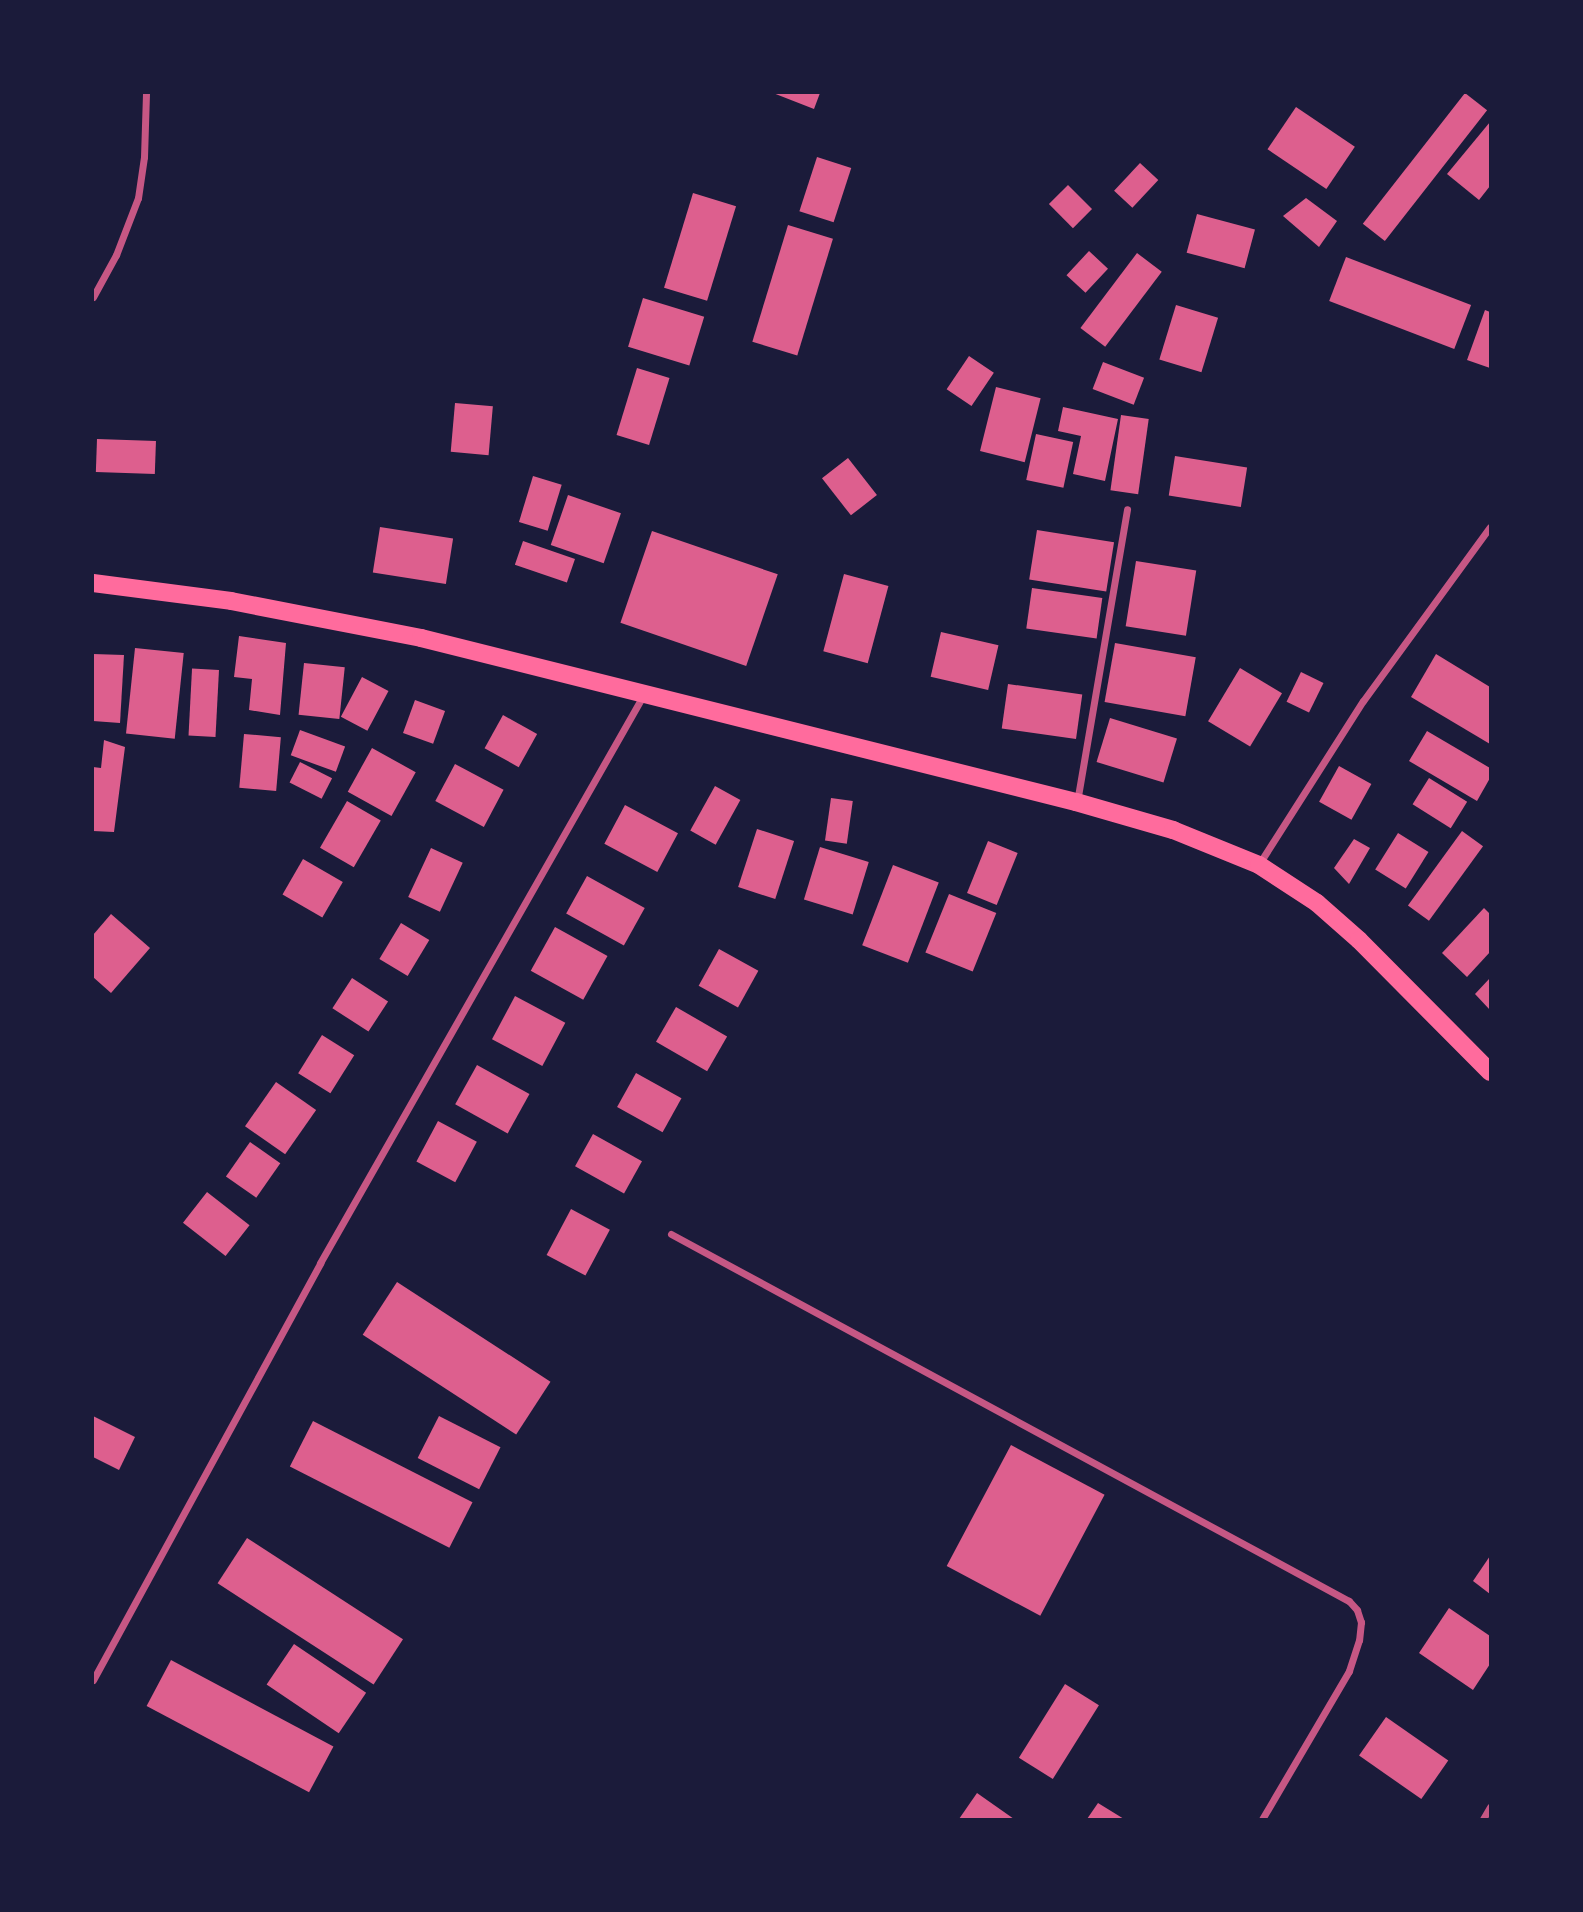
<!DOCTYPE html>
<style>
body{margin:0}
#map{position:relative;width:1583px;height:1912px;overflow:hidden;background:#1b1b3a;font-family:Rubik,sans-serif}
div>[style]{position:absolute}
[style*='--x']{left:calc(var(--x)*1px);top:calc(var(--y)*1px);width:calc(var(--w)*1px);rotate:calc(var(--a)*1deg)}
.building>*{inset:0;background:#dd5f8e;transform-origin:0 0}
.minor>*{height:7px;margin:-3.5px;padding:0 3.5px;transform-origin:3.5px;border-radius:3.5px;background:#c65784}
.primary>*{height:18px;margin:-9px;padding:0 9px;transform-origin:9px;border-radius:9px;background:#ff6b9d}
span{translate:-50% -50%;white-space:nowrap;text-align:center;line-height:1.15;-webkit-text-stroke:6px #1b1b3a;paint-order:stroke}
.frame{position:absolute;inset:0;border:94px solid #1b1b3a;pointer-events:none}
</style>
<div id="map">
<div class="building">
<i style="clip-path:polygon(773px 93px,820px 93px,814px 109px)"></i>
<i style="left:1465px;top:93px;width:28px;height:166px;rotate:38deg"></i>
<i style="left:1296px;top:107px;width:71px;height:51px;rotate:34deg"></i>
<i style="clip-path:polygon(1490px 122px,1490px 186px,1479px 200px,1447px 174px)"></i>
<i style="left:817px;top:157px;width:36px;height:57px;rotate:18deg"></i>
<i style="left:1140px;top:163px;width:25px;height:38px;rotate:43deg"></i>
<i style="left:1068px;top:185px;width:34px;height:27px;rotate:45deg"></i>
<i style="left:693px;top:193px;width:45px;height:99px;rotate:17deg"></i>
<i style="clip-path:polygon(1306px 198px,1337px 221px,1319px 247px,1283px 216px)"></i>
<i style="left:1197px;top:214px;width:60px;height:40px;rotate:15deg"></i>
<i style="left:788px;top:225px;width:47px;height:122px;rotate:17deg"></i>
<i style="left:1089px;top:251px;width:26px;height:33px;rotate:43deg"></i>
<i style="left:1137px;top:253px;width:31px;height:94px;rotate:37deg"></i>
<i style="left:1346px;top:257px;width:134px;height:47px;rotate:21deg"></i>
<i style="left:643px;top:298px;width:64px;height:51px;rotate:17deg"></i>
<i style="left:1176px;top:305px;width:44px;height:57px;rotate:17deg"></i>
<i style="clip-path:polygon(1485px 310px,1490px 312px,1490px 368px,1467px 360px)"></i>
<i style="left:969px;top:356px;width:30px;height:40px;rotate:34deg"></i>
<i style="left:1103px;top:362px;width:44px;height:29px;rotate:21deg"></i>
<i style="left:637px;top:368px;width:34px;height:70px;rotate:17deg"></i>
<i style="left:996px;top:387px;width:46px;height:66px;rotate:14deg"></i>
<i style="left:455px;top:403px;width:38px;height:49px;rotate:5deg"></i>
<i style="clip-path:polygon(1063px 407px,1118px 419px,1105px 481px,1073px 474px,1081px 436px,1058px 431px)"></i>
<i style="left:1121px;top:415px;width:28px;height:76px;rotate:8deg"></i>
<i style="left:1036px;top:434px;width:38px;height:47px;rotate:12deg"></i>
<i style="left:97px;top:439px;width:59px;height:33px;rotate:2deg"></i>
<i style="left:1175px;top:456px;width:73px;height:40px;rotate:9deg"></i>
<i style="left:848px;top:458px;width:47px;height:33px;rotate:52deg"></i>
<i style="left:533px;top:476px;width:30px;height:48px;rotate:17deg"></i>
<i style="left:568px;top:495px;width:56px;height:53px;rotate:19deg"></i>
<i style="left:380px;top:527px;width:74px;height:46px;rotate:9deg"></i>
<i style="left:1037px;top:530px;width:78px;height:50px;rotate:9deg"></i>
<i style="left:652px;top:531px;width:133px;height:97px;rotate:19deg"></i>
<i style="left:523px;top:541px;width:55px;height:25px;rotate:19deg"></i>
<i style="left:1136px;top:561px;width:61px;height:66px;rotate:9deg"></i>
<i style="left:844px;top:574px;width:46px;height:80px;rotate:15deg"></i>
<i style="left:1032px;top:588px;width:71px;height:41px;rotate:8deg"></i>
<i style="left:941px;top:632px;width:59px;height:46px;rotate:13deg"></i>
<i style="clip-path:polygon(239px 636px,286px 643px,280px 715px,249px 710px,252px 679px,234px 677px)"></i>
<i style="left:1115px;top:643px;width:82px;height:60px;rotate:10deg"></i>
<i style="left:135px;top:648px;width:49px;height:86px;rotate:6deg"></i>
<i style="clip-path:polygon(93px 654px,124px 655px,120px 723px,93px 721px)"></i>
<i style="clip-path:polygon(1436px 654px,1490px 687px,1490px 744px,1411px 697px)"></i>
<i style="left:304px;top:663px;width:41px;height:52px;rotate:6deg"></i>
<i style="left:1240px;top:668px;width:49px;height:62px;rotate:31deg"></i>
<i style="left:219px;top:670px;width:67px;height:27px;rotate:93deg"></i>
<i style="left:1301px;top:672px;width:25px;height:33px;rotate:26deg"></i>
<i style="left:362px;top:677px;width:30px;height:45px;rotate:28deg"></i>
<i style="left:1008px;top:684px;width:75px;height:45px;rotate:8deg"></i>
<i style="left:415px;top:700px;width:32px;height:35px;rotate:20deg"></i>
<i style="left:503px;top:715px;width:39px;height:38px;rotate:29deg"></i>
<i style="left:1110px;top:718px;width:70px;height:46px;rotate:17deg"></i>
<i style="left:300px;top:730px;width:48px;height:27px;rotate:20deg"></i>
<i style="clip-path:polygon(1427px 731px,1490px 768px,1490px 778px,1477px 801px,1409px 761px)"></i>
<i style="left:244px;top:734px;width:37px;height:54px;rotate:5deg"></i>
<i style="clip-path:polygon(104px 740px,125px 747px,114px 832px,93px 831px,93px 767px,101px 768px)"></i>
<i style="left:372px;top:748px;width:50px;height:50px;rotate:29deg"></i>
<i style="left:300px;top:762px;width:36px;height:23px;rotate:27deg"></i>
<i style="left:455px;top:764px;width:55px;height:42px;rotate:28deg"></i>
<i style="left:1339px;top:766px;width:37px;height:41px;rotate:29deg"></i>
<i style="left:1429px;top:778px;width:45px;height:31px;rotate:32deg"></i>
<i style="left:715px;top:786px;width:29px;height:51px;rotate:29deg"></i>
<i style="left:831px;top:798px;width:22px;height:43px;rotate:8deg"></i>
<i style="left:347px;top:801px;width:39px;height:54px;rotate:30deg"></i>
<i style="left:625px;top:805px;width:60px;height:44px;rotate:28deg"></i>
<i style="left:757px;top:829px;width:39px;height:61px;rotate:18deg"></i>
<i style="left:1462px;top:831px;width:26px;height:92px;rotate:36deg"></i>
<i style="left:1398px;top:833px;width:36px;height:43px;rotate:32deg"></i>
<i style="clip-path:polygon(1354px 839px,1370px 848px,1349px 884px,1334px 868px)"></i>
<i style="left:988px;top:841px;width:32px;height:56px;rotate:22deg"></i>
<i style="left:820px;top:847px;width:51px;height:55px;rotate:17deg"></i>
<i style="left:431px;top:848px;width:35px;height:54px;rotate:25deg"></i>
<i style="left:303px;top:859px;width:46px;height:41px;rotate:30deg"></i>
<i style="left:893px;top:865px;width:49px;height:86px;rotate:21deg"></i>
<i style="left:587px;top:876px;width:66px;height:43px;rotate:29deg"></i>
<i style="left:949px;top:894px;width:51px;height:63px;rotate:22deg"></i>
<i style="clip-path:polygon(1484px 908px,1490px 914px,1490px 952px,1467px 977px,1442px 953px)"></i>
<i style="clip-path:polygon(111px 914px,150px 948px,111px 993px,93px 977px,93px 935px)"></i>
<i style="left:401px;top:923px;width:33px;height:42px;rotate:31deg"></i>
<i style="left:555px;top:927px;width:60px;height:50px;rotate:29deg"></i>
<i style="left:719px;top:949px;width:45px;height:42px;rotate:29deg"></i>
<i style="left:352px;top:978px;width:43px;height:36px;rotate:33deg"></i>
<i style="clip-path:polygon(1490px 978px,1490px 1010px,1475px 994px)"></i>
<i style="left:515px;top:996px;width:57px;height:49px;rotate:28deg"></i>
<i style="left:676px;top:1007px;width:59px;height:40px;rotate:30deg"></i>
<i style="left:322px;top:1035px;width:38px;height:45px;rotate:32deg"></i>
<i style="left:477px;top:1065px;width:60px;height:45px;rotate:29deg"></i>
<i style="left:636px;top:1073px;width:52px;height:39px;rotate:29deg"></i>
<i style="left:276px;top:1082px;width:49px;height:54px;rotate:35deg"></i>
<i style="left:438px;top:1121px;width:44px;height:46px;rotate:28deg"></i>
<i style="left:593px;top:1134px;width:56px;height:37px;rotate:29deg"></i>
<i style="left:250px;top:1142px;width:37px;height:42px;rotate:35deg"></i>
<i style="left:207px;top:1192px;width:54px;height:39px;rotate:38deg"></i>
<i style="left:571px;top:1209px;width:44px;height:52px;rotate:28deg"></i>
<i style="left:397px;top:1282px;width:183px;height:63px;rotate:33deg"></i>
<i style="clip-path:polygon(93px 1416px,135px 1437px,119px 1470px,93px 1457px)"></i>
<i style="left:439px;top:1416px;width:69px;height:47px;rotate:27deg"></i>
<i style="left:313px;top:1421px;width:179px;height:51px;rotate:27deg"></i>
<i style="left:1011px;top:1445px;width:106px;height:137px;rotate:28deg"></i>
<i style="left:247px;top:1538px;width:186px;height:54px;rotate:33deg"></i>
<i style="clip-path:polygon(1490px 1556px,1490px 1594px,1473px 1581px)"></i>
<i style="clip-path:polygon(1449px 1608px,1490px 1636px,1490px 1664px,1473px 1690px,1419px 1653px)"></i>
<i style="left:294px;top:1644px;width:87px;height:49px;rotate:34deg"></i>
<i style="left:171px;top:1660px;width:184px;height:52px;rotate:28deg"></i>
<i style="left:1065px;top:1684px;width:40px;height:87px;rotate:32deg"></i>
<i style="left:1386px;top:1717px;width:76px;height:47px;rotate:35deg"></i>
<i style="clip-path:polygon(977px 1793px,1014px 1819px,959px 1819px)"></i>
<i style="clip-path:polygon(1098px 1803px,1124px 1819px,1087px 1819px)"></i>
</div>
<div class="minor">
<i style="--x:93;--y:297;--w:48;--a:-61.3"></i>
<i style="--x:116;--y:255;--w:61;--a:-68.9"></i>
<i style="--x:138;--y:198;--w:41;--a:-81.7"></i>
<i style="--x:144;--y:157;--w:64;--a:-88.2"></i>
<i style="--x:1077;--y:802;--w:297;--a:-80.3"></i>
<i style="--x:1259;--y:864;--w:193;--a:-57.5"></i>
<i style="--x:1363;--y:701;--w:215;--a:-53.9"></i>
<i style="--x:671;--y:1234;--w:771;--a:28.43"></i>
<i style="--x:1349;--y:1601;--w:12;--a:48"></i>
<i style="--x:1357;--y:1610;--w:13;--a:72"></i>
<i style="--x:1361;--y:1622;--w:18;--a:96"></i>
<i style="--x:1359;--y:1640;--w:33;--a:108"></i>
<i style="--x:1349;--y:1671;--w:172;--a:120.4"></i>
<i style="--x:93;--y:1680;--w:475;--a:-61.4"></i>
<i style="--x:320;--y:1263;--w:655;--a:-60.34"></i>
<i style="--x:1483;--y:1819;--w:14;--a:-60"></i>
</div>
<div class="primary">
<i style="--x:93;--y:583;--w:139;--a:7.4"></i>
<i style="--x:231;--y:601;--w:194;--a:11"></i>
<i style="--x:421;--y:638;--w:675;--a:14.06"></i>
<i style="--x:1076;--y:802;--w:101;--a:16.1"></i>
<i style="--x:1173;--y:830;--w:93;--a:22.1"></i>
<i style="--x:1259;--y:865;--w:69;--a:33.2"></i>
<i style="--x:1317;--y:903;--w:56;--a:41.4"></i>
<i style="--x:1359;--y:940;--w:186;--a:45.2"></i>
</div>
<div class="frame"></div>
</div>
